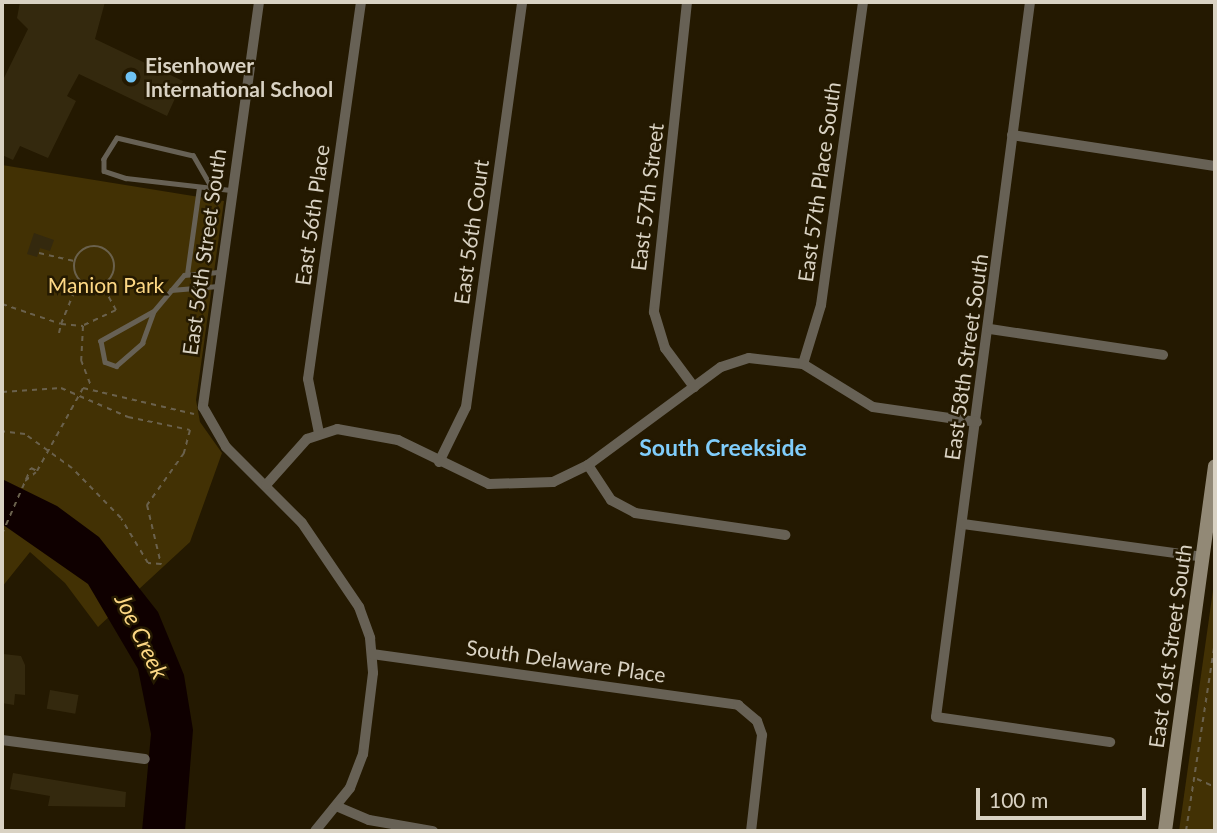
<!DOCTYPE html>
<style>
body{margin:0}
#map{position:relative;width:1217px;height:833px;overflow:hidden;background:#241901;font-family:Lato,sans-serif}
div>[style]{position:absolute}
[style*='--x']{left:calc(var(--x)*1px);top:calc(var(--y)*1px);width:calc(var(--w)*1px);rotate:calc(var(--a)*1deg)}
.green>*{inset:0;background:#423104}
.water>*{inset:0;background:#0f0000}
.building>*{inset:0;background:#34290e;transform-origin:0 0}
.path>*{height:2px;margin-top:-1px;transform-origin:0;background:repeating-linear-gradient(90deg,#6a614d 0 5px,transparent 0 10px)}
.path>.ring{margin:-1px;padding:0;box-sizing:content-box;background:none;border:2px solid #6a614d;border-radius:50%}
.lane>*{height:4.5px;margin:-2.25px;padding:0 2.25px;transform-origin:2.25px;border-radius:2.25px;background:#676155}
.street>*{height:10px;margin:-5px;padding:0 5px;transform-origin:5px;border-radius:5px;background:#676155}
.secondary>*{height:14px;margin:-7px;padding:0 7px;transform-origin:7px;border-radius:7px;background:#928976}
.dots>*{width:19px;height:19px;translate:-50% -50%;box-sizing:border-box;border:4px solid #241901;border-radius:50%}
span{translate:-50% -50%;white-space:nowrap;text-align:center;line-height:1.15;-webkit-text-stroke:5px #241901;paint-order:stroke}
.poi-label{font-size:21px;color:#d9d2c3;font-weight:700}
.left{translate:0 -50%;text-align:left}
.street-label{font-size:21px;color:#d9d2c3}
.park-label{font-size:21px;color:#fcd784}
.neighbourhood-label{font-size:23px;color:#80cdfb;font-weight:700}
.water-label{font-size:23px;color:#fcd784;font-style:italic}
.frame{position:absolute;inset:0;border:4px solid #d9d2c3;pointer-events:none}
.scale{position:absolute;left:976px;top:788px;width:170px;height:32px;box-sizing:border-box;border:4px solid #d9d2c3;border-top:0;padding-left:9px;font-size:21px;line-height:24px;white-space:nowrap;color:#d9d2c3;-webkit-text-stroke:5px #241901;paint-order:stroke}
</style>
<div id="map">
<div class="green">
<i style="clip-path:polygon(2px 165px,224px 201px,196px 400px,200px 422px,222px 453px,190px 542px,98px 627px,65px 583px,30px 552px,2px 587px)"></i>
<i style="clip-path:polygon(1215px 576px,1215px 831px,1179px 831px)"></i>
</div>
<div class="water">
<i style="clip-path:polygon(2px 479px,57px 506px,99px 537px,158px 612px,184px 675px,193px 730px,185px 831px,142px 831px,151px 734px,138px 669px,88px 584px,2px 524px)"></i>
</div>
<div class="building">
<i style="clip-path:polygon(20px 2px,105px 2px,95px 39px,183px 81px,167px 116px,79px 74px,67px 96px,76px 101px,48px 158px,20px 146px,13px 160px,2px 155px,2px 82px,28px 29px,17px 18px)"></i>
<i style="clip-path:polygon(34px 233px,54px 240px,50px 251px,40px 248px,37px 257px,27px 254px)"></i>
<i style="clip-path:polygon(3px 654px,21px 656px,25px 665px,25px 695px,15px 694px,14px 705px,2px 703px)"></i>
<i style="left:50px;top:690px;width:29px;height:19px;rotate:10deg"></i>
<i style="clip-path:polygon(13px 773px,126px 792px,125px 807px,48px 806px,50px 796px,10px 789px)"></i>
</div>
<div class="path">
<i class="ring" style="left:74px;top:246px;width:38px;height:38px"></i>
<i style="--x:39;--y:253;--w:36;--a:13"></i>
<i style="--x:2;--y:304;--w:62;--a:18.7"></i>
<i style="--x:61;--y:324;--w:48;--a:-67.8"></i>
<i style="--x:84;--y:325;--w:35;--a:-25"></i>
<i style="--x:116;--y:310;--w:29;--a:-119"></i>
<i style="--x:59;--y:333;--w:9;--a:-77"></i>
<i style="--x:61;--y:324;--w:22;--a:5"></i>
<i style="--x:83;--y:326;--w:34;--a:93"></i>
<i style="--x:81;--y:360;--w:28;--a:69"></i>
<i style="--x:2;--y:392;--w:59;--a:-3.9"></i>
<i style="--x:61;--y:388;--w:73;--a:23.4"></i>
<i style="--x:128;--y:417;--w:63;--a:11.8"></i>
<i style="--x:190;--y:430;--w:24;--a:105"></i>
<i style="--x:184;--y:453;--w:64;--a:125.4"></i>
<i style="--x:147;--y:505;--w:61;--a:76.7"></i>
<i style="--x:161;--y:564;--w:13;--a:-176"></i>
<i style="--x:148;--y:563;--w:52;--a:-121"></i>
<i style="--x:121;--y:518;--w:70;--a:-134.4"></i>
<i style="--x:72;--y:468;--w:58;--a:-144.1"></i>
<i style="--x:25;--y:434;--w:23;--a:-173"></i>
<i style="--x:25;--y:481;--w:14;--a:-39"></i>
<i style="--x:2;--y:534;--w:72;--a:-66.3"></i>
<i style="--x:31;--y:468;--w:7;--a:27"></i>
<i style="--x:37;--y:471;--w:95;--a:-61"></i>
<i style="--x:83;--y:388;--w:114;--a:13.2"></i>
<i style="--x:1197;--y:779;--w:20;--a:24"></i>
<i style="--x:1186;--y:831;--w:192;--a:-81.3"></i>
</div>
<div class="lane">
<i style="--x:211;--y:187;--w:36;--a:-120"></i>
<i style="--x:193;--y:156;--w:78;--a:-166.7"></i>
<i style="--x:117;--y:138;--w:25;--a:122"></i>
<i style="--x:104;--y:159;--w:12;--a:90"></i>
<i style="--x:104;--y:171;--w:23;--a:18"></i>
<i style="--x:126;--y:178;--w:107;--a:6.5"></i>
<i style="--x:187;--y:274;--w:87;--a:-82.1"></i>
<i style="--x:171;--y:290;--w:47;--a:-4.9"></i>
<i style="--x:153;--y:312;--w:60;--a:150.9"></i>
<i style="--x:101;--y:341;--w:21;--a:79"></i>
<i style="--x:105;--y:362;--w:12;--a:20"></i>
<i style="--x:116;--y:366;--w:35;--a:-41"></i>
<i style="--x:142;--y:343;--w:33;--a:-70"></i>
<i style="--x:153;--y:312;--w:48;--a:-50"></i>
<i style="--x:184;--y:275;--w:37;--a:-5"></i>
</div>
<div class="street">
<i style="--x:259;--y:2;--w:409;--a:97.9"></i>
<i style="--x:203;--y:407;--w:46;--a:60.1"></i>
<i style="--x:226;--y:447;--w:107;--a:45"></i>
<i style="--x:302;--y:523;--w:102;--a:55.8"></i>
<i style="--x:359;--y:607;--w:33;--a:70"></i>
<i style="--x:370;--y:638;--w:35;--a:85"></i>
<i style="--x:373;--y:673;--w:82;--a:97"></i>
<i style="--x:363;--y:754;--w:36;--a:111"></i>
<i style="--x:350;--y:788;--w:55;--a:129.1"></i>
<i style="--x:687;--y:2;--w:312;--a:96.1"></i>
<i style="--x:654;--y:312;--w:38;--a:73"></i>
<i style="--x:665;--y:348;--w:49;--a:53.4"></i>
<i style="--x:1030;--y:2;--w:721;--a:97.49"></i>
<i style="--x:936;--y:717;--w:176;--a:8.2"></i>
<i style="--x:1012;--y:135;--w:205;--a:8.7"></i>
<i style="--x:990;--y:329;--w:175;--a:8.5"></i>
<i style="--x:803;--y:364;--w:62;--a:-73"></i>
<i style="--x:821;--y:305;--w:306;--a:-82.1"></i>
<i style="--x:319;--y:433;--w:55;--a:-101.5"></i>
<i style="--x:308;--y:379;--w:381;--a:-82"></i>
<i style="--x:439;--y:462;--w:61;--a:-63.9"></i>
<i style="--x:466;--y:407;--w:409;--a:-82.1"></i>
<i style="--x:588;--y:465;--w:42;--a:56.7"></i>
<i style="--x:611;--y:500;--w:27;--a:28"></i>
<i style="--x:635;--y:513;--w:152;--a:8.3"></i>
<i style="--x:266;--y:485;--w:62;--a:-48.3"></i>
<i style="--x:307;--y:439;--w:32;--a:-18"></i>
<i style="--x:337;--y:429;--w:62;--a:10.2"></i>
<i style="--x:398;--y:440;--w:101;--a:25.8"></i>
<i style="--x:489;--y:484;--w:64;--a:-1.8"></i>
<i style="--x:553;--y:482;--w:39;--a:-26"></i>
<i style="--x:588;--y:465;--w:165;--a:-36.4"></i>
<i style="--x:721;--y:367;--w:29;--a:-18"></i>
<i style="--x:749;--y:358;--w:54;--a:6.3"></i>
<i style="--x:803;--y:364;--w:82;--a:31.6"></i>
<i style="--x:873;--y:407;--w:105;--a:8.2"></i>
<i style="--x:963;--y:524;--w:242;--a:7.8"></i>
<i style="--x:372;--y:654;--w:370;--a:7.9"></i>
<i style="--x:738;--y:705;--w:25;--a:40"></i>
<i style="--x:757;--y:721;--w:15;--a:70"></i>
<i style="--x:762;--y:735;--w:97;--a:96.5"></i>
<i style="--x:2;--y:740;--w:144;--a:7.6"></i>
<i style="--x:336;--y:806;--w:36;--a:23"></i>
<i style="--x:369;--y:820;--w:65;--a:9.8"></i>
</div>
<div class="secondary">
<i style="--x:1165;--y:831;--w:368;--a:-82.2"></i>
</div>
<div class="dots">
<i style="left:131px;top:77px;background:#6ec2f3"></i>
</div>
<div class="poi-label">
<span class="left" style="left:145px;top:77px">Eisenhower<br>International School</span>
</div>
<div class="street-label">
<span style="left:819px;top:182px;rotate:-82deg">East 57th Place South</span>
<span style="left:647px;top:197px;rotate:-83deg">East 57th Street</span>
<span style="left:312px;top:215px;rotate:-82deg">East 56th Place</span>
<span style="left:471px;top:232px;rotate:-82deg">East 56th Court</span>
<span style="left:204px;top:252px;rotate:-82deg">East 56th Street South</span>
<span style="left:966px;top:357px;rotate:-82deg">East 58th Street South</span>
<span style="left:1170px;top:646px;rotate:-82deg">East 61st Street South</span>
<span style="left:566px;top:661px;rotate:8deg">South Delaware Place</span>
</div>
<div class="park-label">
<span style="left:106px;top:285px">Manion Park</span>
</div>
<div class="neighbourhood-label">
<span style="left:723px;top:447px">South Creekside</span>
</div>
<div class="water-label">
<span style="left:142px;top:636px;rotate:64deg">Joe Creek</span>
</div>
<div class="frame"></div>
<div class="scale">100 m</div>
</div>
